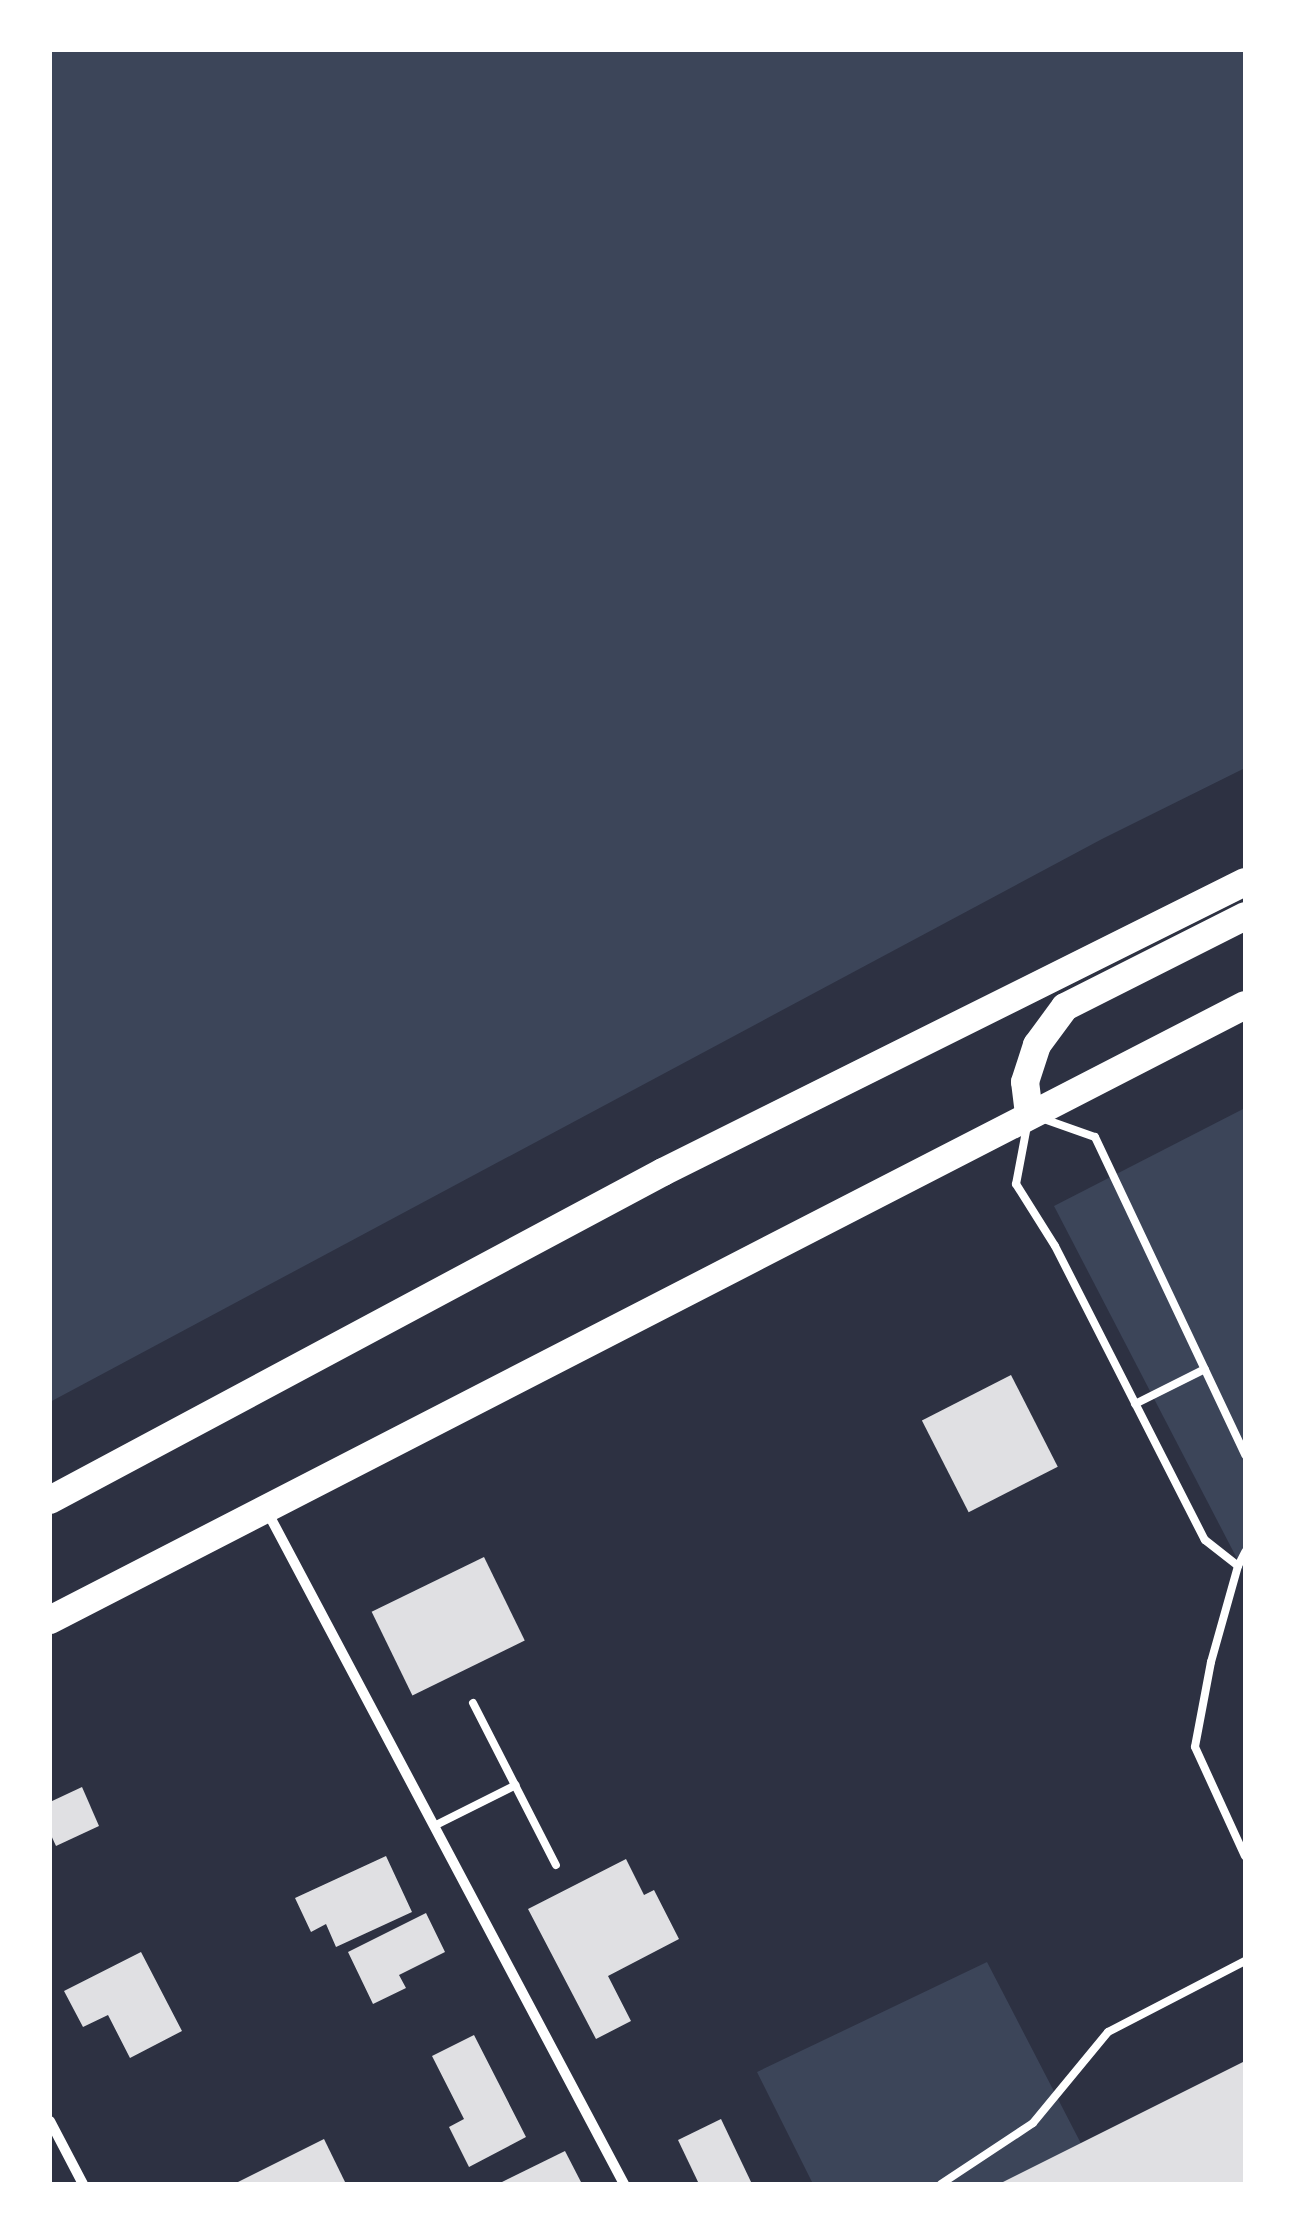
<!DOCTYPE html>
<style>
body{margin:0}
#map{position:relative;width:1295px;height:2234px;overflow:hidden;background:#2d3142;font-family:Poppins,sans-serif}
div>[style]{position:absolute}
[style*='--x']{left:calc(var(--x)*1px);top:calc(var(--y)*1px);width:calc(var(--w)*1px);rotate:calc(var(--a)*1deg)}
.green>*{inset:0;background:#3c4559}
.building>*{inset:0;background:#e0e0e3;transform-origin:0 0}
.service>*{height:8px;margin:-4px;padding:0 4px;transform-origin:4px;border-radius:4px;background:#fff}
.minor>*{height:10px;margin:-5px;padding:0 5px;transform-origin:5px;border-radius:5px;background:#fff}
.trunk>*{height:28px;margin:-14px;padding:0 14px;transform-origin:14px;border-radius:14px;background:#fff}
span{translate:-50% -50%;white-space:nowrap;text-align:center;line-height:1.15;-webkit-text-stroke:8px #fff;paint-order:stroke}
.frame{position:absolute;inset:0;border:52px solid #fff;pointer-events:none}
</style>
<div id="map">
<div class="green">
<i style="clip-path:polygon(50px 50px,1245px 50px,1245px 768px,1102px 839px,50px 1402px)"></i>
<i style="clip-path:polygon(1245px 1108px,1245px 1574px,1054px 1206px)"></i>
<i style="clip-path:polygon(987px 1962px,1088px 2157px,1245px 2184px,813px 2184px,757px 2072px)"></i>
</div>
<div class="building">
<i style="left:1011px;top:1375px;width:103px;height:100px;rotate:63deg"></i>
<i style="left:484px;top:1557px;width:93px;height:125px;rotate:64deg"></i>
<i style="clip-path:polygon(82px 1787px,99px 1826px,56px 1846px,50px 1833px,50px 1802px)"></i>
<i style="clip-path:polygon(386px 1856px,412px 1912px,336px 1947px,326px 1924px,311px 1932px,295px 1898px)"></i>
<i style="clip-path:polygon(626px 1859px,644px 1895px,654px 1890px,679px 1939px,608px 1976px,631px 2021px,596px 2039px,528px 1909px)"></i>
<i style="clip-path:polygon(426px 1913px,445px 1952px,399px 1975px,406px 1988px,373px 2004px,348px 1952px)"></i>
<i style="clip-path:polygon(141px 1952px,182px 2031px,130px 2058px,108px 2015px,83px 2027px,64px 1991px)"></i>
<i style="clip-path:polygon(474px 2035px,526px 2137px,469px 2167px,449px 2127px,464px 2119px,432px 2056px)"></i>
<i style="clip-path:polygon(1245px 2061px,1245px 2184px,999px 2184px)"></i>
<i style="clip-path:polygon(721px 2119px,752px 2184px,699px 2184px,678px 2140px)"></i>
<i style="clip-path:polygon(324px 2139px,346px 2184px,234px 2184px)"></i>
<i style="clip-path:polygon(565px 2151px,582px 2184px,498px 2184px)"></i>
</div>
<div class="service">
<i style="--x:1041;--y:1118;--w:57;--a:19.4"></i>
<i style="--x:1095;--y:1137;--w:352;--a:64.7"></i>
<i style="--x:1027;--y:1126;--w:59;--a:100.7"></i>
<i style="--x:1016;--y:1184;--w:73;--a:57.8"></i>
<i style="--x:1055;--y:1246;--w:330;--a:63"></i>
<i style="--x:1205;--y:1540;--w:42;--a:38.2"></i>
<i style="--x:1238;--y:1566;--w:16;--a:-63"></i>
<i style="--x:1135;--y:1404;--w:78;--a:-26.6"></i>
<i style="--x:1238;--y:1566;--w:100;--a:105.7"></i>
<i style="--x:1211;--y:1662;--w:86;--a:100.7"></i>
<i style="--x:1195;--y:1747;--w:120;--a:65.4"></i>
<i style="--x:473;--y:1703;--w:182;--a:62.9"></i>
<i style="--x:436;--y:1825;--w:89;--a:-26.6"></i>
<i style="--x:941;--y:2184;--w:110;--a:-33.5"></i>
<i style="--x:1033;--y:2123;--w:118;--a:-50.5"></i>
<i style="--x:1108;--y:2032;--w:154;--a:-27.4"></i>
</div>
<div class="minor">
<i style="--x:268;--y:1513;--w:760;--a:62.05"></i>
<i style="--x:50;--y:2121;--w:71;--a:62.4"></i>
</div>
<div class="trunk">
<i style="--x:1029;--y:1114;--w:32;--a:-97"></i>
<i style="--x:1025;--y:1082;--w:39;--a:-72"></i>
<i style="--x:1037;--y:1045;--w:47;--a:-53.6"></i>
<i style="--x:1065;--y:1007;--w:202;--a:-26.8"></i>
<i style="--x:50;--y:1500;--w:695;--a:-28.15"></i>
<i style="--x:663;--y:1172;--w:650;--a:-26.49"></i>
<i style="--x:50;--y:1620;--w:1344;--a:-27.23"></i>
</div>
<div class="frame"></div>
</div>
